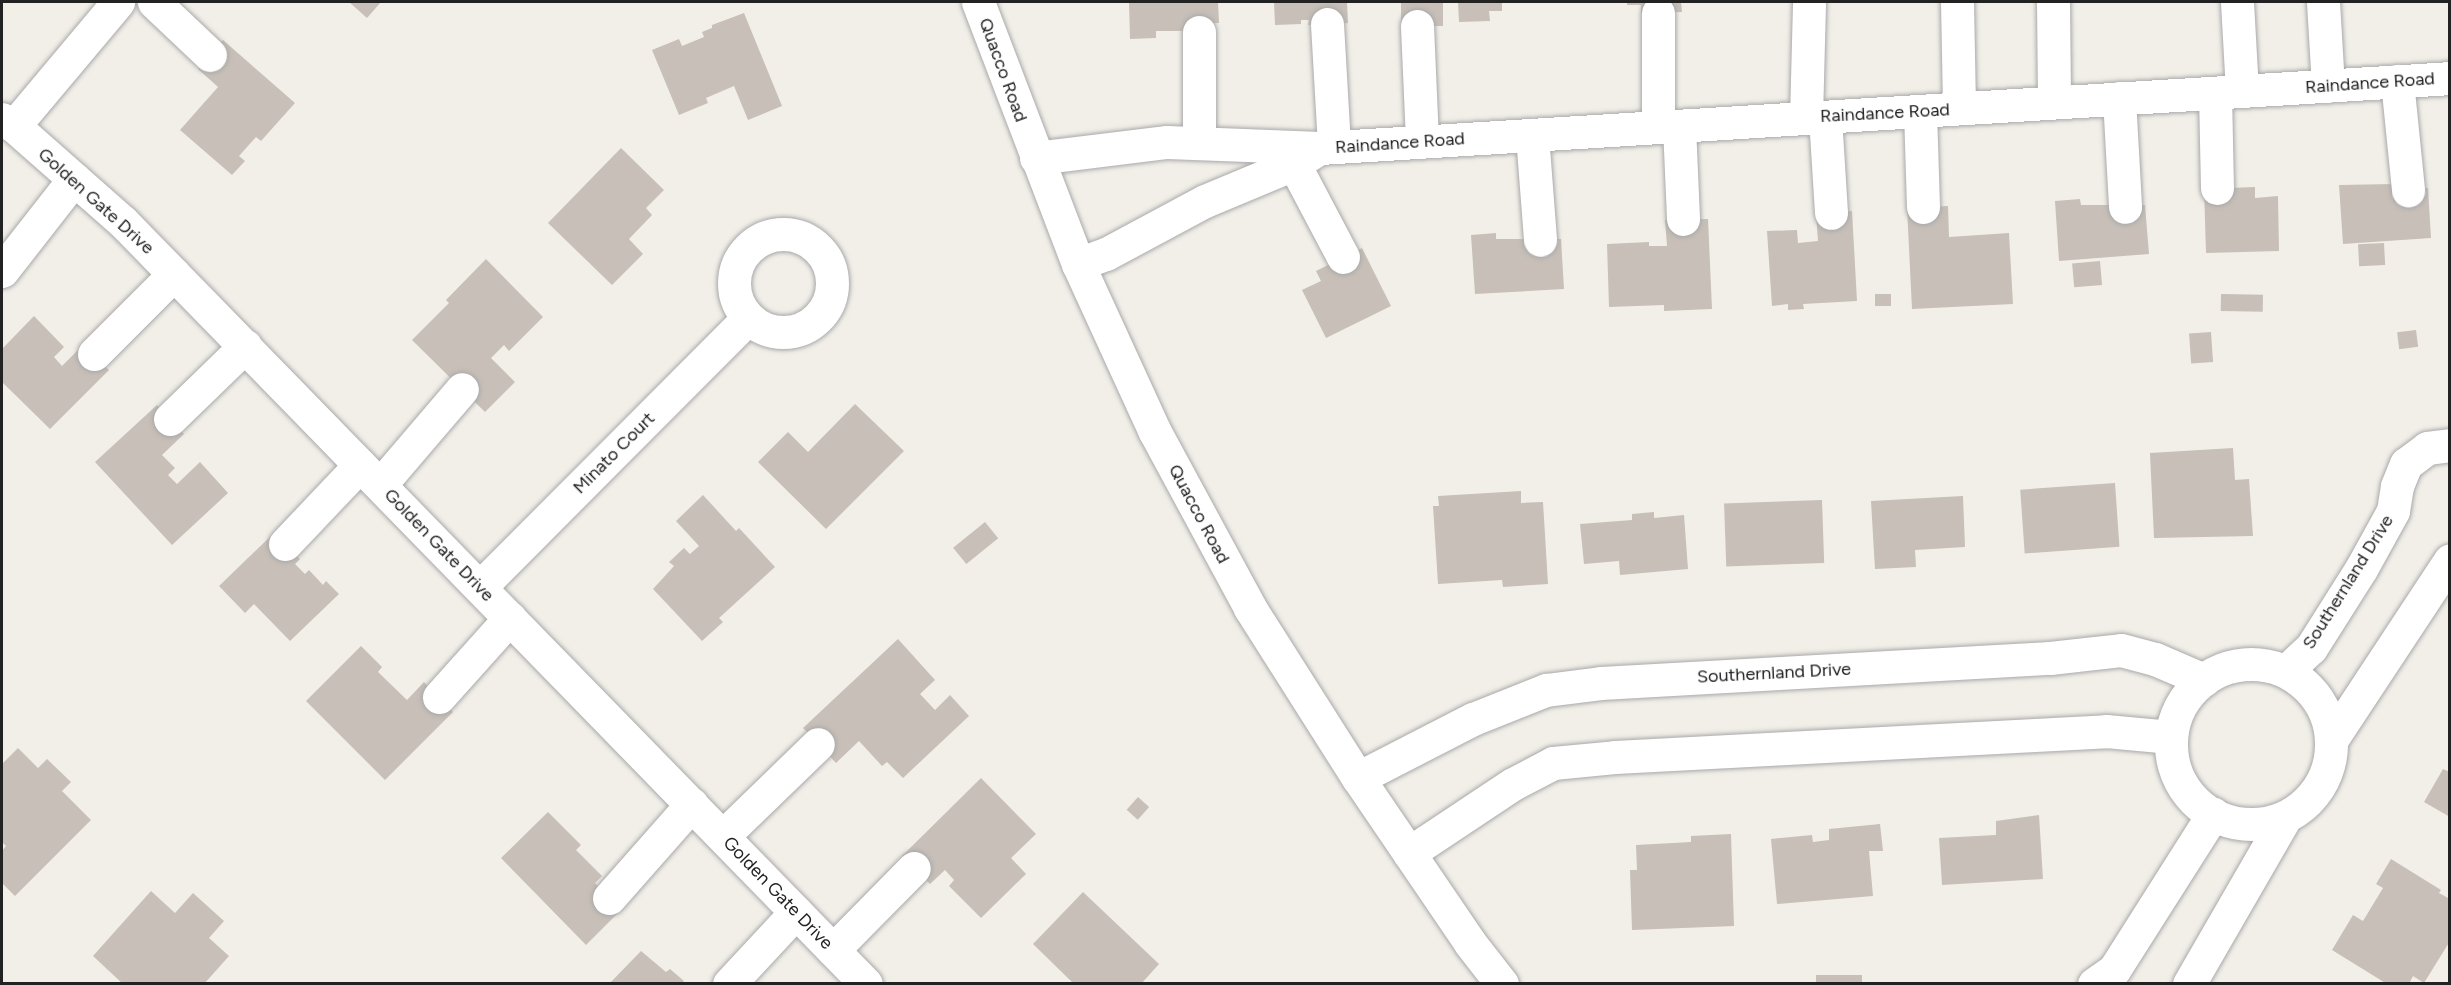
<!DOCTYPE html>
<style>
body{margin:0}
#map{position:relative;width:2451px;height:985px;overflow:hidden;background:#f2efe9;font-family:Figtree,sans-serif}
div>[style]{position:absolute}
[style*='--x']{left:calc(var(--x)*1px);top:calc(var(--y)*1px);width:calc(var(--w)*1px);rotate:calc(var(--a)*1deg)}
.building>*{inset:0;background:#c7bfb8;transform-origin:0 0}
.roads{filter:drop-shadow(0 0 2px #a9a9a9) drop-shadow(0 0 2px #a9a9a9)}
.minor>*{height:33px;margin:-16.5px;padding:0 16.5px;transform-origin:16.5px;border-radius:16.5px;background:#fff}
.minor>.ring{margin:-16.5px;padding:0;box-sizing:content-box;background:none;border:33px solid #fff;border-radius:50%}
span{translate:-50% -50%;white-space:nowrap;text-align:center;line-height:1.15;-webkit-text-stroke:5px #fff;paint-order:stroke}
.street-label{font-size:18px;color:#222}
.frame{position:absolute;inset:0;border:3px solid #222;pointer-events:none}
</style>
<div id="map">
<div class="building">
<i style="clip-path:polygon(349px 2px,381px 2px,367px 18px)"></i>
<i style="clip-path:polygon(1129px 2px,1218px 2px,1219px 23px,1185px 24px,1185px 31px,1156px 31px,1156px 38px,1130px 39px)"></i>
<i style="clip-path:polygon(1274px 2px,1347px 2px,1348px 23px,1308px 25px,1309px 20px,1301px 20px,1301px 24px,1275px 25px)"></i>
<i style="left:1401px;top:2px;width:42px;height:24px"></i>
<i style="clip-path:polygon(1458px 2px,1502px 2px,1502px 11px,1489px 11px,1490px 21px,1459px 22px)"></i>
<i style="clip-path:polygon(1627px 2px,1681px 2px,1682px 12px,1641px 13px,1641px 5px,1627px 5px)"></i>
<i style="clip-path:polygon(744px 13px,782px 106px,748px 120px,734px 86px,706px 98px,708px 103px,679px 115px,652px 50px,679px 39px,682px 46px,704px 37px,702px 32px,712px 28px,712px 25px)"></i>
<i style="clip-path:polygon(223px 40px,295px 103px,261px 141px,256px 137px,239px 156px,245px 161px,232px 175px,180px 130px,218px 87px,198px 69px)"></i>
<i style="clip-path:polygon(621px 148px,664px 190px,646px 208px,652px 215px,629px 239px,643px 254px,612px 285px,548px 223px)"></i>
<i style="clip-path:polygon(2395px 184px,2396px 191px,2428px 188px,2431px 238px,2343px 244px,2339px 185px)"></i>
<i style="clip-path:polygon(2255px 187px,2255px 198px,2278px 196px,2279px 251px,2206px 253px,2204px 189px)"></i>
<i style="clip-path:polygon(2080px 199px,2081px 205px,2145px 205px,2149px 254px,2059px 261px,2055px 201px)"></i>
<i style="clip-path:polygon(1948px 206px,1949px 237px,2009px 233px,2013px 304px,1912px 309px,1907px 208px)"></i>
<i style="clip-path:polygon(1852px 211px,1857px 301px,1803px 304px,1804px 309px,1788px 310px,1788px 304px,1772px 306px,1767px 231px,1797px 230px,1798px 243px,1818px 241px,1816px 214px)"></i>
<i style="clip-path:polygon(1708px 219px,1712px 309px,1664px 311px,1664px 305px,1609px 307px,1607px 244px,1649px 242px,1649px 246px,1667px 246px,1665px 220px)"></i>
<i style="clip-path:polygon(1496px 233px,1496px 239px,1561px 239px,1564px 289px,1475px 294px,1471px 235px)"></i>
<i style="left:2384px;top:243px;width:22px;height:26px;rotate:87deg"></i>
<i style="clip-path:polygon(1362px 248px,1391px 306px,1326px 338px,1302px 290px,1321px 281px,1316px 271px)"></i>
<i style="clip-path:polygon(486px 259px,543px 317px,509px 351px,504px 345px,491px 358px,515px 382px,485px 412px,412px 340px,449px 303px,446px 300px)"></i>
<i style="left:2100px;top:261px;width:24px;height:28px;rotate:85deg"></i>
<i style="left:1891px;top:294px;width:12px;height:16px;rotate:90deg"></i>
<i style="left:2221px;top:294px;width:42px;height:17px;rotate:1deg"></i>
<i style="clip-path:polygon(34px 316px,64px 347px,54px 357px,62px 366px,84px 344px,109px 370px,50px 429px,2px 382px,2px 349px)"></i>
<i style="left:2416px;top:330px;width:17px;height:19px;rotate:83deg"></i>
<i style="left:2211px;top:332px;width:30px;height:22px;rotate:86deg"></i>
<i style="clip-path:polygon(855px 404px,904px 451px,826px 529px,758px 462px,788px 432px,808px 452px)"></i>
<i style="clip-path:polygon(157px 405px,184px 434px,162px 455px,175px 468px,168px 475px,177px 484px,200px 462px,228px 493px,172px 545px,95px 462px)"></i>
<i style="clip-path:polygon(2233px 448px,2235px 480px,2249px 479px,2253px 536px,2154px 538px,2150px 453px)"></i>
<i style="left:2115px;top:483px;width:64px;height:95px;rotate:86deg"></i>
<i style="clip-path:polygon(1521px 491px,1521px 503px,1543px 502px,1548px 584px,1503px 587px,1502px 580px,1438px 584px,1433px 506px,1439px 506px,1438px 496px)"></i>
<i style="clip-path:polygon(703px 495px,736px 531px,739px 528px,775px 567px,719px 618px,723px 622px,702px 641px,653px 589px,674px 566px,669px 562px,684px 548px,690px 554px,699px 546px,676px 521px)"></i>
<i style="clip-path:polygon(1963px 496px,1965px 547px,1915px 550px,1916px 567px,1875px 569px,1871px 501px)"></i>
<i style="left:1822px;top:500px;width:63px;height:98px;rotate:88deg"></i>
<i style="clip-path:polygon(1654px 512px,1654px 518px,1684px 515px,1688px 569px,1620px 575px,1619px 561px,1584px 564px,1580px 524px,1632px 520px,1632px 514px)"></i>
<i style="left:985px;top:522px;width:21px;height:41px;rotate:51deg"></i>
<i style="clip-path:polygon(274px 533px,300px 559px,295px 564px,305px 574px,309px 570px,323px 585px,326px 581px,339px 594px,290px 641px,254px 604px,245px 613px,219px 586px)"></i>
<i style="clip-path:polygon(898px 639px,935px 680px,920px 694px,935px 710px,950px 695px,969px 716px,903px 778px,887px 762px,882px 766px,859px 741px,836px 763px,803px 728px)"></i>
<i style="clip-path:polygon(361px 646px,382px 667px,378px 672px,407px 700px,424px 682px,453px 712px,385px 780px,306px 701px)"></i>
<i style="clip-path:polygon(18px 748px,38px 768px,47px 759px,71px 782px,62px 791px,91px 820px,15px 896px,2px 883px,2px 851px,6px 846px,2px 842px,2px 764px)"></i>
<i style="clip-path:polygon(2443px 769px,2450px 772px,2450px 817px,2424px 802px)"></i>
<i style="clip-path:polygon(981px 778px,1036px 834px,1011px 858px,1026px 874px,981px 918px,949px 886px,954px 880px,945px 870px,930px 884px,902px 856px)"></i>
<i style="left:1138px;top:797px;width:15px;height:17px;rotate:42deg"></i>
<i style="clip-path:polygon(548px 812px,581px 845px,576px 850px,602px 876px,595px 883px,621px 910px,586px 945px,501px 858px)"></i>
<i style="clip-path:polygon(2039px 815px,2043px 879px,1942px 885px,1939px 838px,1996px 835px,1996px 821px)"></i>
<i style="clip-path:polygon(1880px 824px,1883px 851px,1869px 851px,1873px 896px,1777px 904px,1771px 839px,1812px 835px,1813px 842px,1829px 840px,1829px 829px)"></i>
<i style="clip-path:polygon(1731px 834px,1734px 926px,1632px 930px,1630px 870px,1637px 870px,1636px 845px,1691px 842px,1691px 836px)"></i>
<i style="clip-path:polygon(2391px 859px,2441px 890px,2439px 893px,2450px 899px,2450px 941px,2424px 983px,2413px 976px,2409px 984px,2387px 984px,2332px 950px,2353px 915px,2363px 921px,2383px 888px,2376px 884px)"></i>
<i style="clip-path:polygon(151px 891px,175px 913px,193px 893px,224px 921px,209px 938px,229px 956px,204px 984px,123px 984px,93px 956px)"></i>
<i style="clip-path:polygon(1083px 892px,1159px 964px,1141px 984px,1074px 984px,1033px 944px)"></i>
<i style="clip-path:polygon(641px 951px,666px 972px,670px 969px,684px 981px,681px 984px,609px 984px)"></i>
<i style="left:1862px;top:975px;width:9px;height:46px;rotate:90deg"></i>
</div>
<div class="roads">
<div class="minor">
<i style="--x:154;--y:2;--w:77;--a:43.4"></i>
<i style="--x:978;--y:2;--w:280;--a:69.1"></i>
<i style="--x:1078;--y:264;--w:185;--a:65.4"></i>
<i style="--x:1155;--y:432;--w:200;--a:61.6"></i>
<i style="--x:1250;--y:608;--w:201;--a:57.6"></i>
<i style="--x:1358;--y:778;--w:199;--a:55.8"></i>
<i style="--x:1470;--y:943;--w:52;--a:52"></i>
<i style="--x:1957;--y:2;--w:106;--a:88.9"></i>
<i style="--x:2053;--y:2;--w:100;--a:89.4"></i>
<i style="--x:2237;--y:2;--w:89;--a:86.8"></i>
<i style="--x:2323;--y:2;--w:84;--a:86.6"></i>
<i style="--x:1658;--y:13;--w:114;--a:90"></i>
<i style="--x:1327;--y:24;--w:123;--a:86.7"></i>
<i style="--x:1417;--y:26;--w:115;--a:87.5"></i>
<i style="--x:1199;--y:32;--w:111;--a:90"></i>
<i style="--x:2397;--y:81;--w:110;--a:84.2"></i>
<i style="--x:2215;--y:93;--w:95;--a:88.8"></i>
<i style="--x:2119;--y:98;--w:109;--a:86.8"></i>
<i style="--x:1920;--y:111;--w:96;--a:88.2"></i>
<i style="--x:1825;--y:117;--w:96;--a:86.4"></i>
<i style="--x:1806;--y:118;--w:114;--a:-88.5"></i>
<i style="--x:2;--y:119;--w:14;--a:30"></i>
<i style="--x:14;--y:126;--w:145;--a:41.4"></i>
<i style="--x:123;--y:222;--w:1064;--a:45.72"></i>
<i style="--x:14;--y:126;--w:162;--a:-50"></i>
<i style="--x:1679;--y:126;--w:93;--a:87.5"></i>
<i style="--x:1532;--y:135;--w:105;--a:85.6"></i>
<i style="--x:1036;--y:158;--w:132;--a:-7"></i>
<i style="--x:1167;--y:142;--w:153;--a:2.2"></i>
<i style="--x:1320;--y:148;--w:1132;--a:-3.54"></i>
<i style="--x:1294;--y:164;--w:105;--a:62.2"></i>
<i class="ring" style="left:734px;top:234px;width:65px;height:65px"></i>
<i style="--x:1078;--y:264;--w:30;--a:-20"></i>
<i style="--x:1106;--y:254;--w:112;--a:-28.2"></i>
<i style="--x:1205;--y:201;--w:96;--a:-22.6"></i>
<i style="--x:1294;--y:164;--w:31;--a:-32"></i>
<i style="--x:2;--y:271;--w:117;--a:-52"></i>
<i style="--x:94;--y:354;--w:113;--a:-45"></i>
<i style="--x:170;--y:419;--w:105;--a:-44.2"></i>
<i style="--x:380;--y:485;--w:126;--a:-49.5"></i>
<i style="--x:285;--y:544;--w:109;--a:-46.5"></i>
<i style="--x:480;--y:587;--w:380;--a:-45.1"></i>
<i class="ring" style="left:2171px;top:664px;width:127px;height:127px"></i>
<i style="--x:2286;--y:671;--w:34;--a:-43"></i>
<i style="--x:2311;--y:648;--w:93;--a:-57.7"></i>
<i style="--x:2361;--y:569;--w:66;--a:-61.1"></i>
<i style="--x:2393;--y:511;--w:25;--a:-81"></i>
<i style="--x:2397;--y:486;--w:24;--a:-68"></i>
<i style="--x:2406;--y:464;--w:26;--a:-37"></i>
<i style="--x:2427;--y:448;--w:23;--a:-7"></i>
<i style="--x:439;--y:697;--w:106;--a:-48.1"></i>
<i style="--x:2332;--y:739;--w:214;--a:-56.6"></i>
<i style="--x:1358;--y:778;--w:129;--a:-27.2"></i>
<i style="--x:1473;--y:719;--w:79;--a:-21.7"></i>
<i style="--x:1546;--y:690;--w:55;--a:-7.3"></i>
<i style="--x:1601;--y:683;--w:450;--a:-3.2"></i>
<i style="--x:2050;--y:658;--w:71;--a:-6.4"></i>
<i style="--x:2121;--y:650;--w:35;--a:15"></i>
<i style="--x:2155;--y:659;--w:53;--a:23.2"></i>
<i style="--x:723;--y:836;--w:132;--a:-44.1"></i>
<i style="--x:1409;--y:853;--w:125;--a:-33.6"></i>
<i style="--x:1513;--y:784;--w:45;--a:-27.7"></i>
<i style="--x:1553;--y:763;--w:62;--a:-5.5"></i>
<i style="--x:1615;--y:757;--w:492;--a:-3"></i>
<i style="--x:2106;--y:731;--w:65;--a:5.3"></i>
<i style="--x:609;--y:898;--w:125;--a:-48.6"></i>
<i style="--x:833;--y:950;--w:115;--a:-45.4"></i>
<i style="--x:729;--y:984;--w:98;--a:-47.1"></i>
<i style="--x:2094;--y:984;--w:24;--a:-35"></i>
<i style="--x:2114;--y:970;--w:185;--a:-57.6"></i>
<i style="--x:2189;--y:984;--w:192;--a:-60"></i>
</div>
</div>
<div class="street-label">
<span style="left:1003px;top:70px;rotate:70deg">Quacco Road</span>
<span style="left:2370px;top:83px;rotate:-4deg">Raindance Road</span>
<span style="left:1885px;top:113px;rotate:-3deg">Raindance Road</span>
<span style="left:1400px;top:143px;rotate:-4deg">Raindance Road</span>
<span style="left:96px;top:201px;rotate:42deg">Golden Gate Drive</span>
<span style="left:614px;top:453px;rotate:-45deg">Minato Court</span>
<span style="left:1199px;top:514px;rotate:62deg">Quacco Road</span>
<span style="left:439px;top:545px;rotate:46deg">Golden Gate Drive</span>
<span style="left:2348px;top:582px;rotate:-58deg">Southernland Drive</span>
<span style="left:1774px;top:673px;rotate:-3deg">Southernland Drive</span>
<span style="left:778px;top:893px;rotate:46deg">Golden Gate Drive</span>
</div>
<div class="frame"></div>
</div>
